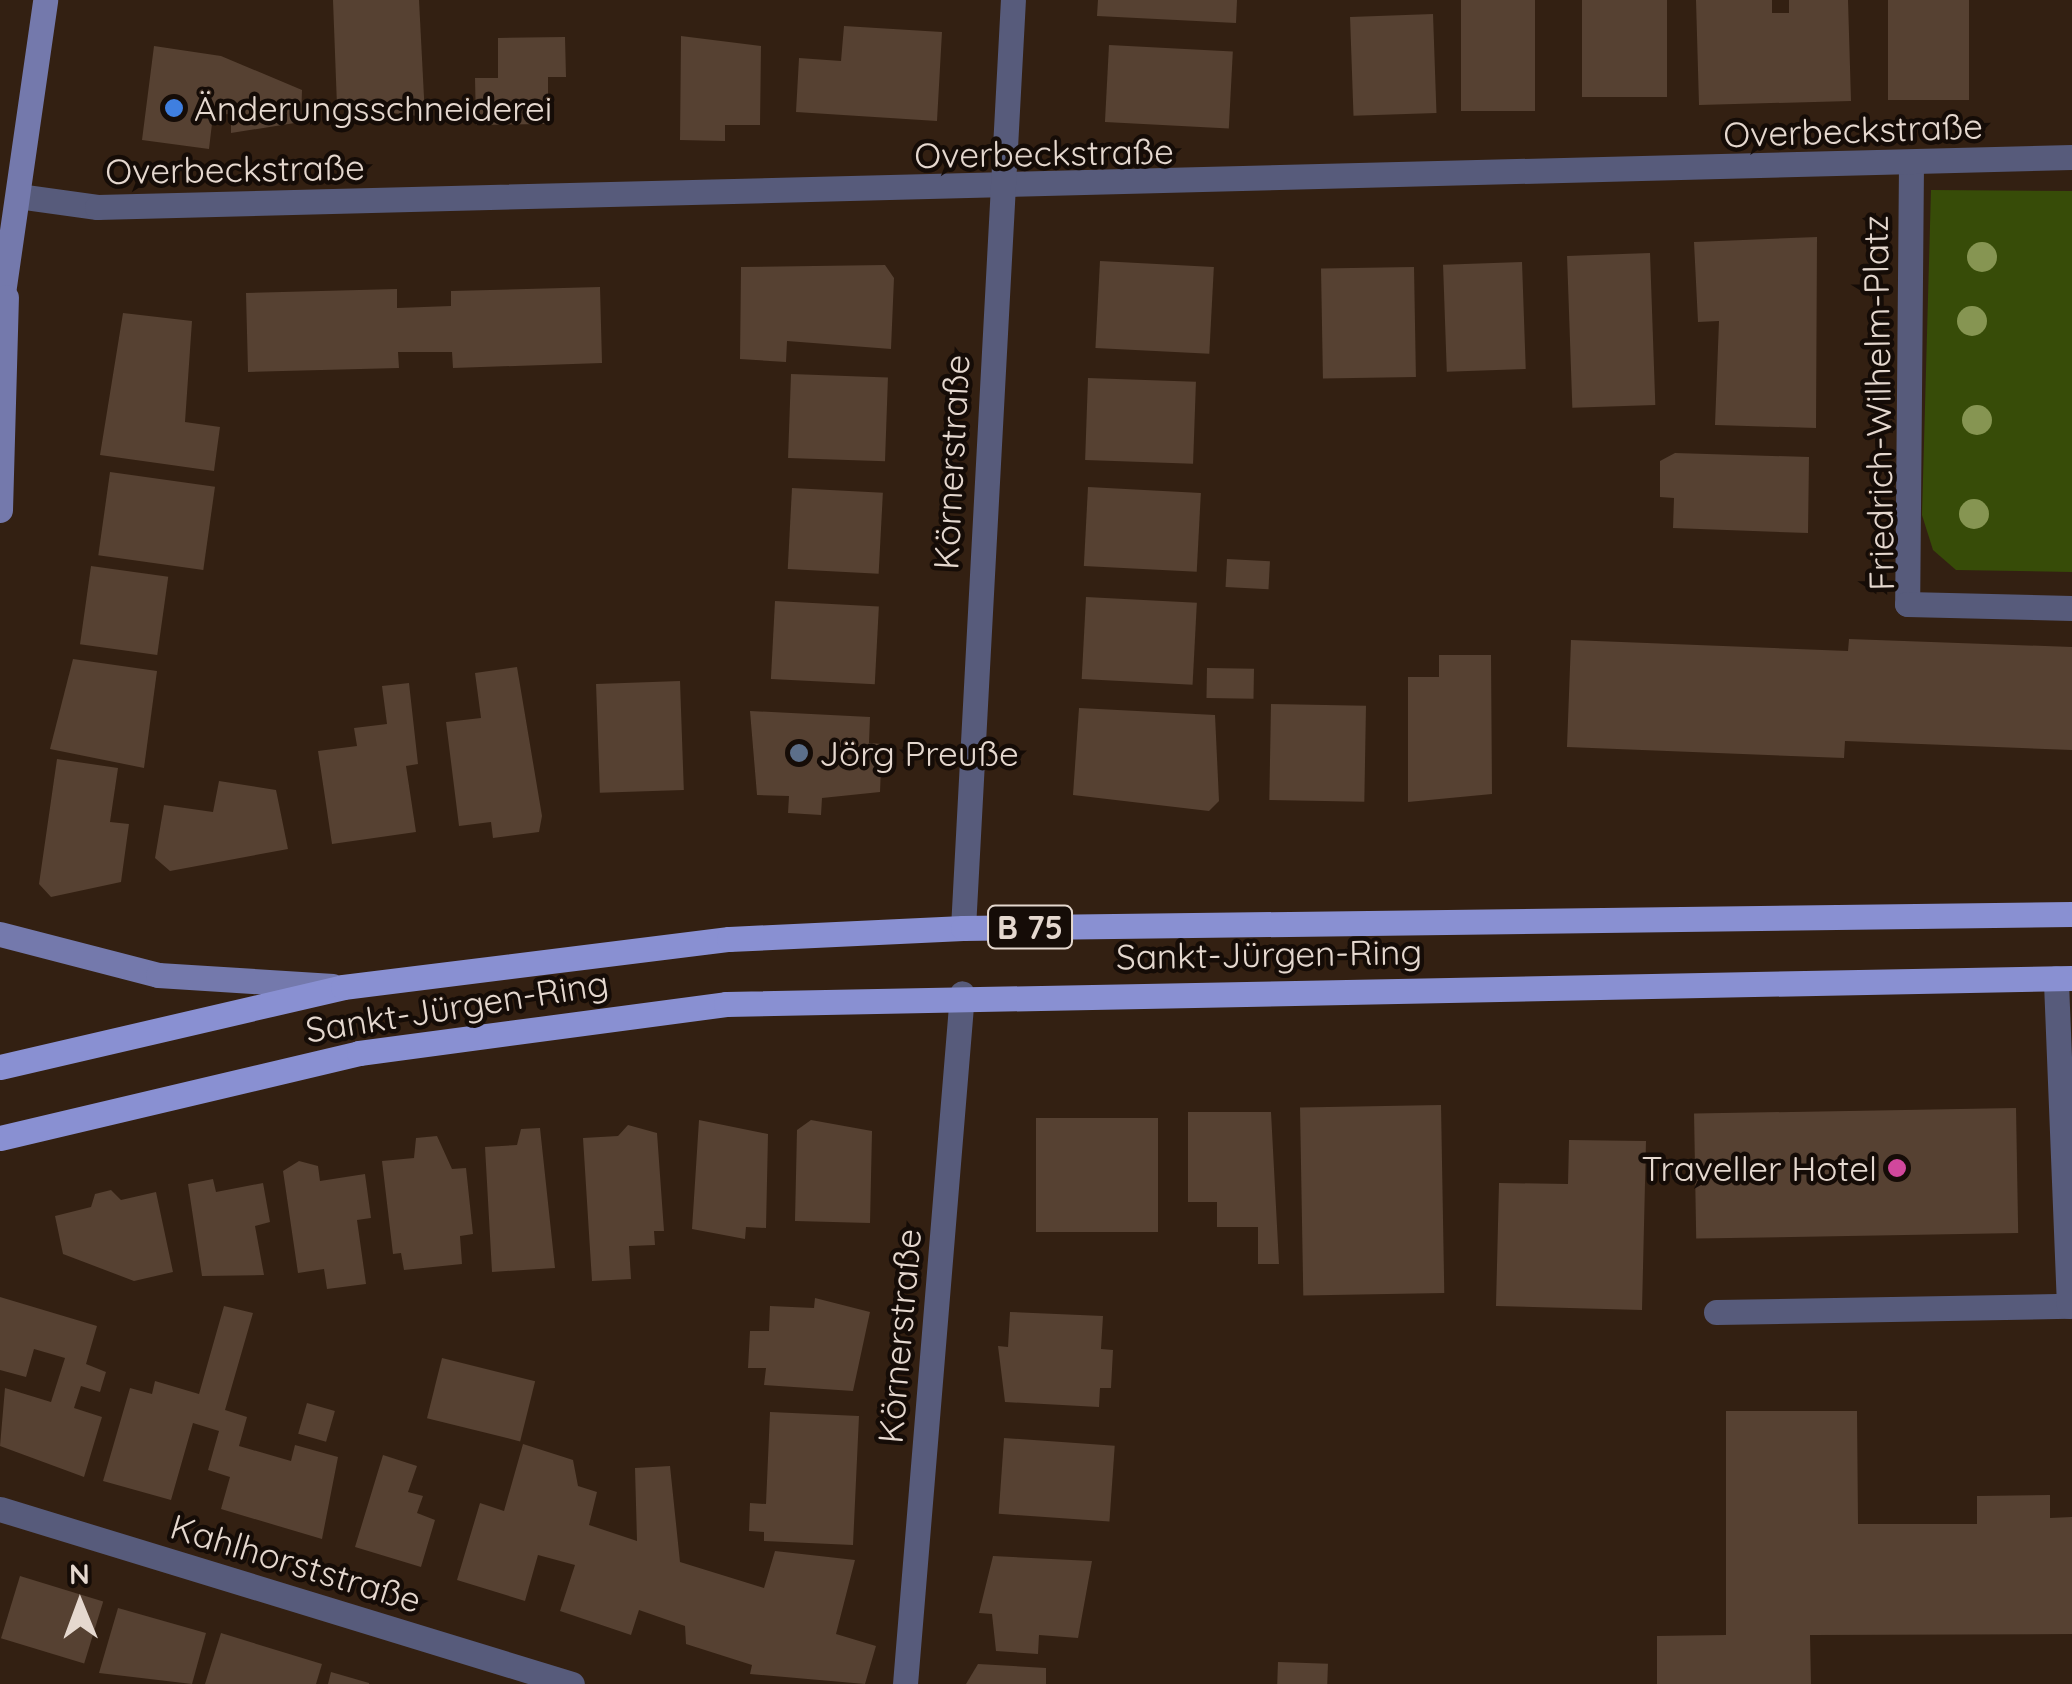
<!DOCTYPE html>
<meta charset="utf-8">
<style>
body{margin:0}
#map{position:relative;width:2072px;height:1684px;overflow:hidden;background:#332012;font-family:Quicksand,sans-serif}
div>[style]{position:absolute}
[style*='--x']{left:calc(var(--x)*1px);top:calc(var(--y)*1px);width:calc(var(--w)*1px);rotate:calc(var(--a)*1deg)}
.green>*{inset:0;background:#374c08}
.building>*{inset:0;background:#564132;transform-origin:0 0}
.lane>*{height:25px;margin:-12.5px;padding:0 12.5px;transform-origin:12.5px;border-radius:12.5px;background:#575b7b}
.street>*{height:25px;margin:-12.5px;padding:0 12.5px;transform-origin:12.5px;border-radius:12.5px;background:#575b7b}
.secondary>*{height:25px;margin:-12.5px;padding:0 12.5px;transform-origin:12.5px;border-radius:12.5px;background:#7479ac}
.primary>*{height:25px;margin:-12.5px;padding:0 12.5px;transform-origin:12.5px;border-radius:12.5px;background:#8990d2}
.trees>*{width:30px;height:30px;margin:-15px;border-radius:50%;background:#869552}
.dots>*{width:28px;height:28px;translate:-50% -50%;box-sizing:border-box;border:5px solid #150c07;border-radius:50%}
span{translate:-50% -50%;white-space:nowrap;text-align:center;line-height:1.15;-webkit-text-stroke:9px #150c07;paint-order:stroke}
.shield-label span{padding:2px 8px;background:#150c07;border:2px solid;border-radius:8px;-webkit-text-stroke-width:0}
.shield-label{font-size:32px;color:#e5d8cf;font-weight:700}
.poi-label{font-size:35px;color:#e5d8cf}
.left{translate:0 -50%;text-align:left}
.right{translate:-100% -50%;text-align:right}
.street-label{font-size:35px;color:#e5d8cf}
.north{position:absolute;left:30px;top:1554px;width:100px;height:100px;-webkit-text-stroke:8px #150c07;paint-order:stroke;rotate:359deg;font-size:28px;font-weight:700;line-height:40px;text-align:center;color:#e5d8cf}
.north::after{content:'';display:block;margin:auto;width:35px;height:45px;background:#e5d8cf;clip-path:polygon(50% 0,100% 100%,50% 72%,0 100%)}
</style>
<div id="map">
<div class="green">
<i style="clip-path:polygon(1931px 190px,2072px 191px,2072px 572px,1956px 570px,1933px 550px,1922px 515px)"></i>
</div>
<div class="building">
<i style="clip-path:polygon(333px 0,419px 0,425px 117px,337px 106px)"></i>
<i style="clip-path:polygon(1098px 0,1237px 0,1236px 23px,1097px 16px)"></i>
<i style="left:1461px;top:0;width:74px;height:111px"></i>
<i style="left:1582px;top:0;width:85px;height:97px"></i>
<i style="clip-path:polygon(1696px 0,1772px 0,1772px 13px,1789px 13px,1789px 0,1848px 0,1851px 101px,1699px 105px)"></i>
<i style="left:1888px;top:0;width:81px;height:100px"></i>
<i style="left:1433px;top:14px;width:99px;height:83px;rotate:88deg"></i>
<i style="clip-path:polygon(844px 26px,942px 32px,937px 121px,796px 112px,799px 58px,841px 61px)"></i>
<i style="clip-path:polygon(681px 36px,761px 46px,760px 125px,725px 125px,725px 141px,680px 140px)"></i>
<i style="clip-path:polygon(565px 37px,566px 77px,548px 77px,548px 124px,476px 125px,475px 78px,498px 78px,498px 38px)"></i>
<i style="left:1109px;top:45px;width:124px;height:77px;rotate:3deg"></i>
<i style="clip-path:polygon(154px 46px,221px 56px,302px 90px,301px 122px,231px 133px,231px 114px,213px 115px,209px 149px,142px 140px)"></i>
<i style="clip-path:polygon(1817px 237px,1816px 428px,1715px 425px,1719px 321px,1698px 322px,1694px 242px)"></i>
<i style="left:1650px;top:253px;width:152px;height:83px;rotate:88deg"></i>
<i style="left:1100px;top:261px;width:114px;height:87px;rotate:3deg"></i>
<i style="left:1522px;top:262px;width:107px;height:79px;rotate:88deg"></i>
<i style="clip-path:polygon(885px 265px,894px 278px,891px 349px,787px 341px,786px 362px,740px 359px,741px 267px)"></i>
<i style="left:1414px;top:267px;width:110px;height:93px;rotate:89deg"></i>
<i style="clip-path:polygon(600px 287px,602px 363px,453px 368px,452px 352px,398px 352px,399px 368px,248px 372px,246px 293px,397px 289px,397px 308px,451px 306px,451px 291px)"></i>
<i style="clip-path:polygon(123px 313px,192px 321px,185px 422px,220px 427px,214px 471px,100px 455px)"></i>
<i style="left:791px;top:374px;width:97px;height:84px;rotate:2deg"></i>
<i style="left:1088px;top:378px;width:108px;height:82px;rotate:2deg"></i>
<i style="clip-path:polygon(1675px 453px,1809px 457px,1808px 533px,1673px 528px,1674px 498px,1660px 497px,1660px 461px)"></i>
<i style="left:110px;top:472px;width:106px;height:84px;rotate:8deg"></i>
<i style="left:1088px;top:487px;width:113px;height:79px;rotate:3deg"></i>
<i style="left:792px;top:488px;width:91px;height:81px;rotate:3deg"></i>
<i style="left:1227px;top:559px;width:43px;height:28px;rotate:3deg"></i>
<i style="left:91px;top:566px;width:78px;height:79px;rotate:8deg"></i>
<i style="left:1086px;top:597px;width:111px;height:82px;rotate:3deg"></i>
<i style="left:775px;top:601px;width:104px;height:78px;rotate:3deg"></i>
<i style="clip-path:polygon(1849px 639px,2072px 647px,2072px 750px,1845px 741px,1844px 758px,1567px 747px,1571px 640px,1848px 651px)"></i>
<i style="clip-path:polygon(1439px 655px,1491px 655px,1492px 794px,1408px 802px,1408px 677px,1439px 677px)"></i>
<i style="clip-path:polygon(73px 659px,157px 671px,144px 768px,50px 749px)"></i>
<i style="clip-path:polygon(517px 667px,542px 816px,539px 832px,493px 838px,491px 822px,459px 826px,446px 722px,481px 718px,475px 673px)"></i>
<i style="left:1207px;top:668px;width:47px;height:30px;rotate:1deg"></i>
<i style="left:680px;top:681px;width:109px;height:84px;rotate:88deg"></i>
<i style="clip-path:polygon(409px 683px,418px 764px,406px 766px,416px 832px,332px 844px,318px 751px,357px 746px,354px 728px,387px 724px,382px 686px)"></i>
<i style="left:1271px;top:704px;width:95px;height:96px;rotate:1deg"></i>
<i style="clip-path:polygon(1079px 708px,1215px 715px,1219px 801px,1209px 811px,1073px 795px)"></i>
<i style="clip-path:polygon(750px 711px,870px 717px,869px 743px,882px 744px,880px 792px,822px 798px,821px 815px,788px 813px,789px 796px,757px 795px)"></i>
<i style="clip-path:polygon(57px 759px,118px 768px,110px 822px,129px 824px,121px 882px,51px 897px,39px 884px)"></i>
<i style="clip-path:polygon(219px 781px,276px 790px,288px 849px,170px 871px,155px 858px,164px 805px,213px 812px)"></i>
<i style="left:1441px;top:1105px;width:188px;height:141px;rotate:89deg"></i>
<i style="left:2016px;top:1108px;width:125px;height:322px;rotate:89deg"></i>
<i style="clip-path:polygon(1188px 1112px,1271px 1112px,1279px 1264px,1258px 1264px,1258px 1227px,1217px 1227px,1217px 1202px,1188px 1202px)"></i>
<i style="left:1036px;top:1118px;width:122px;height:114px"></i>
<i style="clip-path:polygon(699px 1120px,768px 1134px,766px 1228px,746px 1227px,745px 1239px,692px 1229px)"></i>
<i style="clip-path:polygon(811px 1120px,872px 1131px,870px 1223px,795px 1221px,797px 1130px)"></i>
<i style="clip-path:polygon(628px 1125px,657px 1133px,664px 1231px,654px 1231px,655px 1245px,629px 1246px,631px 1279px,592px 1281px,583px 1138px,618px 1136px)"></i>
<i style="clip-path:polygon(540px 1128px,555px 1268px,492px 1272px,485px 1147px,517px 1145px,521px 1129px)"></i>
<i style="clip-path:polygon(437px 1136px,452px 1169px,466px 1168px,473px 1234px,460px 1236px,462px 1264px,404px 1270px,401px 1253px,393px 1254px,382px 1161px,414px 1158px,416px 1138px)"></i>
<i style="clip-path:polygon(1569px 1140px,1646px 1141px,1642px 1310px,1496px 1306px,1499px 1183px,1568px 1184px)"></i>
<i style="clip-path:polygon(299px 1161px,318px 1166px,320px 1181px,365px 1174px,371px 1218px,357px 1220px,366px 1284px,327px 1289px,324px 1269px,298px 1273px,283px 1171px)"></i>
<i style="clip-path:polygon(213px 1179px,216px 1192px,263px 1183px,270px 1222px,255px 1226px,264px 1275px,202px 1276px,188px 1184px)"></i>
<i style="clip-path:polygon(111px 1190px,121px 1200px,156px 1192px,173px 1272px,134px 1281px,63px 1254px,55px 1216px,91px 1207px,95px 1194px)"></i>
<i style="clip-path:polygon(0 1297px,97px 1326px,86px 1364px,106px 1372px,100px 1392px,81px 1386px,74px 1408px,102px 1417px,84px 1477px,0 1446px,5px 1388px,51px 1402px,65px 1358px,34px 1349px,26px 1377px,0 1370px)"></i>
<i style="clip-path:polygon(815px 1298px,870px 1312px,853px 1391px,764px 1385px,766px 1368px,748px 1368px,750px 1331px,769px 1331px,770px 1306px,814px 1308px)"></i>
<i style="clip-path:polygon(224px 1306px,253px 1313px,225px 1410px,247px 1417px,239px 1446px,291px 1461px,295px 1445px,338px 1457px,322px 1539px,221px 1509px,230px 1477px,208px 1470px,219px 1431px,193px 1423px,171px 1500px,103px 1481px,130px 1388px,152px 1394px,155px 1381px,199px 1394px)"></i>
<i style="clip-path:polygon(1010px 1312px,1103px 1316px,1101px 1349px,1113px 1350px,1111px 1388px,1100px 1388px,1099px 1407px,1005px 1402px,998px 1346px,1008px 1347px)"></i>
<i style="left:442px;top:1358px;width:96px;height:62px;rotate:14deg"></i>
<i style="left:307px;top:1403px;width:29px;height:32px;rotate:16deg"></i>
<i style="clip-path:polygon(1726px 1411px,1857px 1411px,1858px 1524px,1977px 1524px,1977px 1496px,2050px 1495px,2050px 1518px,2072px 1517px,2072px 1634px,1810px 1635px,1811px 1684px,1657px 1684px,1657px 1636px,1726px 1635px)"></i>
<i style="clip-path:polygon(770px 1412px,859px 1416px,853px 1545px,764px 1541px,764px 1532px,749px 1531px,750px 1503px,766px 1504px)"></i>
<i style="left:1004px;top:1438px;width:111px;height:76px;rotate:4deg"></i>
<i style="clip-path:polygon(523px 1444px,573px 1460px,578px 1486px,597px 1492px,589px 1525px,637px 1541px,635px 1468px,670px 1466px,680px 1562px,764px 1588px,775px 1551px,855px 1560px,836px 1634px,876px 1646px,865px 1684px,750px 1674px,752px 1665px,686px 1644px,685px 1626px,639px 1610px,631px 1635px,560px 1611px,575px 1565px,538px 1555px,525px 1601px,457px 1580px,480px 1503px,504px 1511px)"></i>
<i style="clip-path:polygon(383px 1455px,417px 1466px,408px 1492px,423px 1496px,417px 1513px,435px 1520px,421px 1567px,355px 1547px)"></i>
<i style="clip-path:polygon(993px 1556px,1092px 1561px,1078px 1638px,1039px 1635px,1038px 1654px,996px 1651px,992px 1614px,979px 1613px)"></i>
<i style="left:20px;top:1576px;width:87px;height:65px;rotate:17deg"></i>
<i style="clip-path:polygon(118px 1608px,206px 1633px,192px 1684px,99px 1673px)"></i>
<i style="clip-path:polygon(221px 1633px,322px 1664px,316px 1684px,205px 1684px)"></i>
<i style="left:1278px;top:1662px;width:50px;height:22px;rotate:2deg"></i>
<i style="clip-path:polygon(978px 1664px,1046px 1668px,1046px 1684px,966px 1684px)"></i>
<i style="clip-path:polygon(331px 1672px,369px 1683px,369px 1684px,328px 1684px)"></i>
</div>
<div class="lane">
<i style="--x:1716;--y:1312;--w:353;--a:-1"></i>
<i style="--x:2069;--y:1306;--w:328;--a:-92.3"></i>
</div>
<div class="street">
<i style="--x:1911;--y:164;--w:440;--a:90.5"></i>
<i style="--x:1907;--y:604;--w:165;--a:1.4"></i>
<i style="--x:18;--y:196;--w:80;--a:7.9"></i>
<i style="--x:97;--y:207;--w:1976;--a:-1.45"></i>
<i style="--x:963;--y:928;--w:929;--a:-86.92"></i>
<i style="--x:0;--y:1509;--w:598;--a:17.01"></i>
<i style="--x:905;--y:1684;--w:693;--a:-85.28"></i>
</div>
<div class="secondary">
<i style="--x:0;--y:314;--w:317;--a:-81.8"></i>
<i style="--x:0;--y:510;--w:213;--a:-88.4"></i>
<i style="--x:0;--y:934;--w:163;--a:14.5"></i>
<i style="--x:158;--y:975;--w:175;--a:3.6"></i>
</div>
<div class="primary">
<i style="--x:0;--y:1067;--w:352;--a:-13.1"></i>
<i style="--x:343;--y:987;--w:389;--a:-7.1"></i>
<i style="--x:729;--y:939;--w:234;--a:-2.7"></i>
<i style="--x:963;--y:928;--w:1109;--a:-0.72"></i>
<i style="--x:0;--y:1138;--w:369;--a:-13.3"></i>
<i style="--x:359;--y:1053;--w:370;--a:-7.6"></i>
<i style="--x:726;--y:1004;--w:1346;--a:-1.11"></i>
</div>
<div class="trees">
<i style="left:1982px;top:257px"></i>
<i style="left:1972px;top:321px"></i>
<i style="left:1977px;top:420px"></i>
<i style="left:1974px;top:514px"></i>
</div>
<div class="dots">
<i style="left:174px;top:108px;background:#3f7fe0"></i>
<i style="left:799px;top:753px;background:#5c6f8a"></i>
<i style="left:1897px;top:1168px;background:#d1479c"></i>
</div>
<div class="shield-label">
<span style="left:1030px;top:927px">B 75</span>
</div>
<div class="poi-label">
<span class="left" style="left:194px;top:108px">Änderungsschneiderei</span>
<span class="left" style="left:819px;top:753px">Jörg Preuße</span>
<span class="right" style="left:1877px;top:1168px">Traveller Hotel</span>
</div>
<div class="street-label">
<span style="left:1853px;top:130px;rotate:-2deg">Overbeckstraße</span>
<span style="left:1044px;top:153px;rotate:-1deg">Overbeckstraße</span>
<span style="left:235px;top:169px;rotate:-1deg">Overbeckstraße</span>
<span style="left:1878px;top:403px;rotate:-91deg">Friedrich-Wilhelm-Platz</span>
<span style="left:951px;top:462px;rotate:-87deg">Körnerstraße</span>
<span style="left:1269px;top:954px;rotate:-1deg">Sankt-Jürgen-Ring</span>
<span style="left:457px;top:1006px;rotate:-9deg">Sankt-Jürgen-Ring</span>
<span style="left:899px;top:1336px;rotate:-85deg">Körnerstraße</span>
<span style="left:296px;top:1563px;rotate:17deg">Kahlhorststraße</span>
</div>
<div class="north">N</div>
</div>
